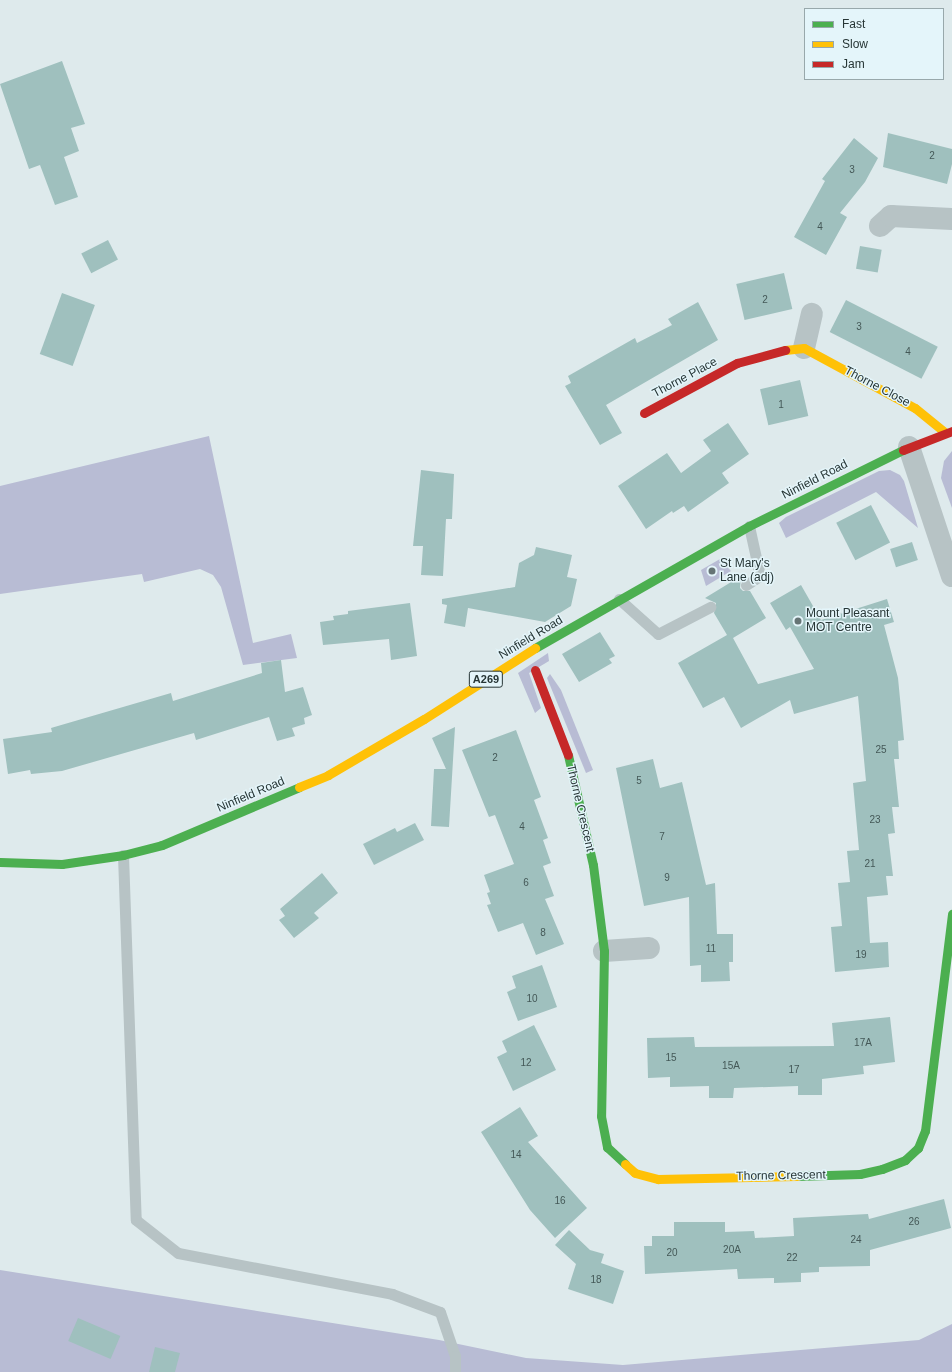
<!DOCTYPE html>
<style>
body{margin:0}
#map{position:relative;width:952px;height:1372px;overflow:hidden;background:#deeaec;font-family:Helvetica,sans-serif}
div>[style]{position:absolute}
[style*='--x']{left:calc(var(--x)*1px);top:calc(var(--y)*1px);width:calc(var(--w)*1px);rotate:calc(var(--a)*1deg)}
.green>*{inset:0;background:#b8bcd4}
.building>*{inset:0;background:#9fc0be;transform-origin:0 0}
.lane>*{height:11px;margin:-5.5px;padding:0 5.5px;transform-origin:5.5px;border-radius:5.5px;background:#b7c3c5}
.street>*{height:22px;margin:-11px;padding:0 11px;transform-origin:11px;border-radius:11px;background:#b7c3c5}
.fast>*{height:9px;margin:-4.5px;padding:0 4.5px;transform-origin:4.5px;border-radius:4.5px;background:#4caf50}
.slow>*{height:9px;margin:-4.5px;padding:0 4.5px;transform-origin:4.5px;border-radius:4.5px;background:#ffc107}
.jam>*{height:9px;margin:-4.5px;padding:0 4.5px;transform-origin:4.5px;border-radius:4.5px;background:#c62828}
.dots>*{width:11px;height:11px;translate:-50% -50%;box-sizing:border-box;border:2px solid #e4f5fa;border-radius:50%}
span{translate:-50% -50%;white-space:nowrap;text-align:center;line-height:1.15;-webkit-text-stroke:3px #e4f5fa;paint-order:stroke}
.number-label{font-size:10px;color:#445857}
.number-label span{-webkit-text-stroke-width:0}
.shield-label span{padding:1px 3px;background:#e4f5fa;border:1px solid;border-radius:3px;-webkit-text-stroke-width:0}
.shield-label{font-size:11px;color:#263535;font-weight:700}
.street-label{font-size:12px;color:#263535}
.poi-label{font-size:12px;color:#263535}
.left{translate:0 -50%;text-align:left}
.legend{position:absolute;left:804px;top:8px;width:140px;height:72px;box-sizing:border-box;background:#e4f5fa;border:1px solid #98a8ab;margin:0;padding:5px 7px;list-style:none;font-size:12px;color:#263535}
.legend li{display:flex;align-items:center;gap:8px;height:20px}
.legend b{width:20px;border:1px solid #98a8ab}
</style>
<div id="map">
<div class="green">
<i style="clip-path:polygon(209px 436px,253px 643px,291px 634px,297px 658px,243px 665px,221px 587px,213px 575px,200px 569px,144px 582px,142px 574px,0 594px,0 486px)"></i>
<i style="clip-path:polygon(952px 451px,952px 508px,941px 478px,944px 461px)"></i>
<i style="clip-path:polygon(890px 470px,900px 475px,904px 481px,918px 528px,876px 492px,786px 538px,779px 523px,786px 517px,879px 471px)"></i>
<i style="clip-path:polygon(720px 559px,731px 571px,706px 586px,701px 570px)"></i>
<i style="clip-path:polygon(548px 653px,549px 661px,529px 673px,541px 708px,535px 713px,518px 673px)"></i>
<i style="clip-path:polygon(550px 674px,561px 690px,593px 770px,586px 773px,547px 678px)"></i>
<i style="clip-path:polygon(0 1270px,439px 1340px,526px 1358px,623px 1365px,919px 1340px,952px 1324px,952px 1372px,0 1372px)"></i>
</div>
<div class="building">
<i style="clip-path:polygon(62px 61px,85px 124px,71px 128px,79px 151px,64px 157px,78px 197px,55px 205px,40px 165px,29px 169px,0 84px)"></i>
<i style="clip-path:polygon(888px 133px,952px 149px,952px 164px,947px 184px,883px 167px)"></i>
<i style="clip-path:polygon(854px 138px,878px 158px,865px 182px,840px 213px,847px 217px,826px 255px,794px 237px,825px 181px,822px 179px)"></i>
<i style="left:108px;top:240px;width:22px;height:30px;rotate:63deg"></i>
<i style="left:860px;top:246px;width:22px;height:23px;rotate:10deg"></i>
<i style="left:784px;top:273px;width:37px;height:49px;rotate:77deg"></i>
<i style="left:62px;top:293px;width:35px;height:65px;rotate:20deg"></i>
<i style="left:846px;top:300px;width:103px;height:36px;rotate:27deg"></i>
<i style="clip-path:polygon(698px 302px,718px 340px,606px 405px,622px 433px,600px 445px,565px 386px,571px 383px,568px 376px,635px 338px,637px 343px,672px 325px,668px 319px)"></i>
<i style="left:800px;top:380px;width:37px;height:41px;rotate:77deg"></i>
<i style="clip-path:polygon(728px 423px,749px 454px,722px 473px,729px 483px,688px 512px,684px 506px,673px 513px,672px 511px,646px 529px,618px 486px,667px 453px,681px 473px,711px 451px,703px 440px)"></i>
<i style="clip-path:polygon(421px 470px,454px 474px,452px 519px,446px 519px,443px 576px,421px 575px,423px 546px,413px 546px)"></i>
<i style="left:871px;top:505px;width:42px;height:39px;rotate:63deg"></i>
<i style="left:912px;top:542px;width:19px;height:23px;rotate:72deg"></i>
<i style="clip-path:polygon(536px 547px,572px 555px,567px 577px,577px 579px,571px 606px,545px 622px,468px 608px,465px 627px,444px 623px,447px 605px,442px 604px,442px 599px,515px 587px,519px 563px,534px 555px)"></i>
<i style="clip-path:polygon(741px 576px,740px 588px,743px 591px,750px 591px,766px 618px,733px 638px,758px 684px,814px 669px,790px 627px,786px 630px,770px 603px,801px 585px,821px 620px,887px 599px,894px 622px,884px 625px,898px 678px,904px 740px,898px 741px,899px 759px,894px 759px,899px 807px,892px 807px,895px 833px,888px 834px,893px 876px,886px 876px,888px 895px,867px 897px,870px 943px,888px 942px,889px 967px,835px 972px,831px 927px,842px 926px,838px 883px,850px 882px,847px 851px,859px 850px,853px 783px,866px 781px,858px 696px,794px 714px,790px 700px,741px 728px,724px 697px,703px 708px,678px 663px,727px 635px,714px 613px,716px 603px,705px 598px)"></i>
<i style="clip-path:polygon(410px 603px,417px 656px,391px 660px,389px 639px,323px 645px,320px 622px,334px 620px,333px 616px,348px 614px,348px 611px)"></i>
<i style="clip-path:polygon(600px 632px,615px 656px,609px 659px,612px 663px,579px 682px,562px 654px)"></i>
<i style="clip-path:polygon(281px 660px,285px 692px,303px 687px,312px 715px,304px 718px,305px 724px,292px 728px,295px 736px,277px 741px,269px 717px,196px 740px,194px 733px,62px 771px,31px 774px,30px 770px,8px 774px,3px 739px,52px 732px,51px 728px,171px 693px,173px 701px,262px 673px,261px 663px)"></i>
<i style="clip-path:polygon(455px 727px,449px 827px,431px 826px,434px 769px,446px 769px,432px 738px)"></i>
<i style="clip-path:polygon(516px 730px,541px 797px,534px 800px,548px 838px,543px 840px,551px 863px,543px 866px,554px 896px,545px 899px,564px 944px,536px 955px,523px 923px,498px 932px,487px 905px,491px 904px,487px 893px,490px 892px,484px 875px,514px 864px,495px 815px,489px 817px,462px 750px)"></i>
<i style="clip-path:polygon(653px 759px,660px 788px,682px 782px,706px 885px,715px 883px,717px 934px,733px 934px,733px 962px,729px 962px,730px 981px,701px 982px,701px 965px,690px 966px,689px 897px,644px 906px,616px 768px)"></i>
<i style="clip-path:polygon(415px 823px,424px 840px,374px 865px,363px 844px,395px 828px,397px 832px)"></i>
<i style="clip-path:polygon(322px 873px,338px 893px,314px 913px,319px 918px,294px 938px,279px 920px,285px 916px,280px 909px)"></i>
<i style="clip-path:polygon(542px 965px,557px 1007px,518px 1021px,507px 992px,516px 988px,512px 976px)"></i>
<i style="clip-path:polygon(890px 1017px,895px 1062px,863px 1066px,864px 1074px,822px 1079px,822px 1095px,798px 1095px,798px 1086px,734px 1088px,733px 1098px,709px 1098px,709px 1086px,670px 1087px,670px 1077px,648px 1078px,647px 1038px,694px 1037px,695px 1047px,834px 1046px,832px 1023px)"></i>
<i style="clip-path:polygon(534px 1025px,556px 1070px,513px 1091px,497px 1057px,507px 1052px,502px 1041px)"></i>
<i style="clip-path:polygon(520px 1107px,538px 1136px,528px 1142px,587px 1208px,555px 1238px,530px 1210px,481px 1132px)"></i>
<i style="clip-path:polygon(944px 1199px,951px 1228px,870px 1250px,870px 1266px,819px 1267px,819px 1272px,801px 1273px,801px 1282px,774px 1283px,774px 1278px,738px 1279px,737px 1269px,645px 1274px,644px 1246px,652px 1246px,652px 1236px,674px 1236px,674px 1222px,725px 1222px,725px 1232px,754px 1231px,755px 1238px,794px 1236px,793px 1218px,868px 1214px,869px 1219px)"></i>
<i style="clip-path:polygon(569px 1230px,590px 1250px,604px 1254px,601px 1263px,624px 1271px,613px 1304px,568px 1289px,576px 1264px,555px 1245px)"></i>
<i style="left:78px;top:1318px;width:46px;height:25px;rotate:23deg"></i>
<i style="clip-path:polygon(155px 1347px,180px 1353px,175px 1372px,149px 1372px)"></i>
</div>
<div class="lane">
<i style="--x:746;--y:585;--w:17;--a:-33"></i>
<i style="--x:760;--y:576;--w:51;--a:-102.4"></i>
<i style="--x:619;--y:599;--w:52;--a:41.9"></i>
<i style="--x:658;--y:634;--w:59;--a:-27.4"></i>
<i style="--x:123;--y:855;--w:365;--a:88"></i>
<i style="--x:136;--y:1220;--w:53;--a:38.2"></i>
<i style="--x:178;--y:1253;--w:218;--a:10.8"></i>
<i style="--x:392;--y:1294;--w:51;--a:20.6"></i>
<i style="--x:440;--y:1312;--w:46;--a:71.2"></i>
<i style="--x:455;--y:1356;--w:16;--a:90"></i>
</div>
<div class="street">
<i style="--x:880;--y:226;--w:15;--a:-42"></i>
<i style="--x:891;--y:216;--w:61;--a:2.8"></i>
<i style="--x:804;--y:348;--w:35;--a:-77"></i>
<i style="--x:909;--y:447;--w:136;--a:71.6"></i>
<i style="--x:604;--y:951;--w:45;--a:-3.8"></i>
</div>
<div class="fast">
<i style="--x:535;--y:648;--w:246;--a:-29.7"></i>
<i style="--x:749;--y:526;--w:172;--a:-26.3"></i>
<i style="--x:568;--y:755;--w:113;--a:77.2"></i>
<i style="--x:593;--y:865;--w:87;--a:82.7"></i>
<i style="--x:604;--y:951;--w:165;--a:91"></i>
<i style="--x:601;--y:1116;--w:32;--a:79"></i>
<i style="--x:607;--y:1147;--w:25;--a:43"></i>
<i style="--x:0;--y:862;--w:62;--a:1.8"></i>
<i style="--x:62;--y:864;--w:62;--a:-8.4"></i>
<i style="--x:123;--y:855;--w:40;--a:-14.4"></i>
<i style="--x:162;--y:845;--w:149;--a:-22.9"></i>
<i style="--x:797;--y:1176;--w:63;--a:-1.8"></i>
<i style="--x:860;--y:1174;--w:23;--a:-13"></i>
<i style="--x:882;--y:1169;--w:25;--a:-21"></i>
<i style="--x:905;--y:1160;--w:18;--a:-43"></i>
<i style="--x:918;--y:1148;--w:18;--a:-68"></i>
<i style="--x:925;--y:1131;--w:219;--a:-82.9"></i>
</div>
<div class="slow">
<i style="--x:785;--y:350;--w:19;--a:-6"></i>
<i style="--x:804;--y:348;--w:126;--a:28.4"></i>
<i style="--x:915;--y:408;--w:38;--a:39"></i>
<i style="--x:299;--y:787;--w:31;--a:-22"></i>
<i style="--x:328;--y:775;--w:111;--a:-30.3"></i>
<i style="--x:424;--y:719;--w:132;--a:-32.6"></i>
<i style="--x:625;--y:1164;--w:13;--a:42"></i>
<i style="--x:635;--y:1173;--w:24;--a:15"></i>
<i style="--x:658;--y:1179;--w:139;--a:-1.2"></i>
</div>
<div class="jam">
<i style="--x:644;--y:413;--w:106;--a:-28.3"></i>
<i style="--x:737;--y:363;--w:50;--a:-15.2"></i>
<i style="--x:903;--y:450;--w:53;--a:-21.2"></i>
<i style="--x:535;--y:670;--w:91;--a:68.8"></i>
</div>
<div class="dots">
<i style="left:712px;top:571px;background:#667475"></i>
<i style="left:798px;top:621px;background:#667475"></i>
</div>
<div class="number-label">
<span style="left:932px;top:156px">2</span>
<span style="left:852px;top:170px">3</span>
<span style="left:820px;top:227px">4</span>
<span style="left:765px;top:300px">2</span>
<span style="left:859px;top:327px">3</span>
<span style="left:908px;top:352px">4</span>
<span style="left:781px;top:405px">1</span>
<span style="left:881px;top:750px">25</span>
<span style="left:495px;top:758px">2</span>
<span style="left:639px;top:781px">5</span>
<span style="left:875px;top:820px">23</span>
<span style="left:522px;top:827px">4</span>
<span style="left:662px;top:837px">7</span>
<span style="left:870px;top:864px">21</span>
<span style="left:667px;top:878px">9</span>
<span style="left:526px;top:883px">6</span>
<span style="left:543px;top:933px">8</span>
<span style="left:711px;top:949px">11</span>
<span style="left:861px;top:955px">19</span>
<span style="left:532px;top:999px">10</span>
<span style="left:863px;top:1043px">17A</span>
<span style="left:671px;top:1058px">15</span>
<span style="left:526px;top:1063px">12</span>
<span style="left:731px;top:1066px">15A</span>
<span style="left:794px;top:1070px">17</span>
<span style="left:516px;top:1155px">14</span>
<span style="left:560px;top:1201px">16</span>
<span style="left:914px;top:1222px">26</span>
<span style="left:856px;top:1240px">24</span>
<span style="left:732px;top:1250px">20A</span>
<span style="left:672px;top:1253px">20</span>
<span style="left:792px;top:1258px">22</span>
<span style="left:596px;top:1280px">18</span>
</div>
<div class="shield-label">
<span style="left:486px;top:679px">A269</span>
</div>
<div class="street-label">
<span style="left:685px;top:378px;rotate:-28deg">Thorne Place</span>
<span style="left:877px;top:387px;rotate:28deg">Thorne Close</span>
<span style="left:815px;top:480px;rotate:-27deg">Ninfield Road</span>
<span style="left:531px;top:638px;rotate:-31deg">Ninfield Road</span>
<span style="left:251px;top:795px;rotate:-23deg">Ninfield Road</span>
<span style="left:580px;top:808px;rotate:77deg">Thorne Crescent</span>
<span style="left:781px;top:1176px;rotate:-1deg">Thorne Crescent</span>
</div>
<div class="poi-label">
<span class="left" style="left:720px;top:571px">St Mary's<br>Lane (adj)</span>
<span class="left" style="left:806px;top:621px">Mount Pleasant<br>MOT Centre</span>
</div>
<ul class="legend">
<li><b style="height:5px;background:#4caf50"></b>Fast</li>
<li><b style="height:5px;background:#ffc107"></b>Slow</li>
<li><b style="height:5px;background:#c62828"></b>Jam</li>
</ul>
</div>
